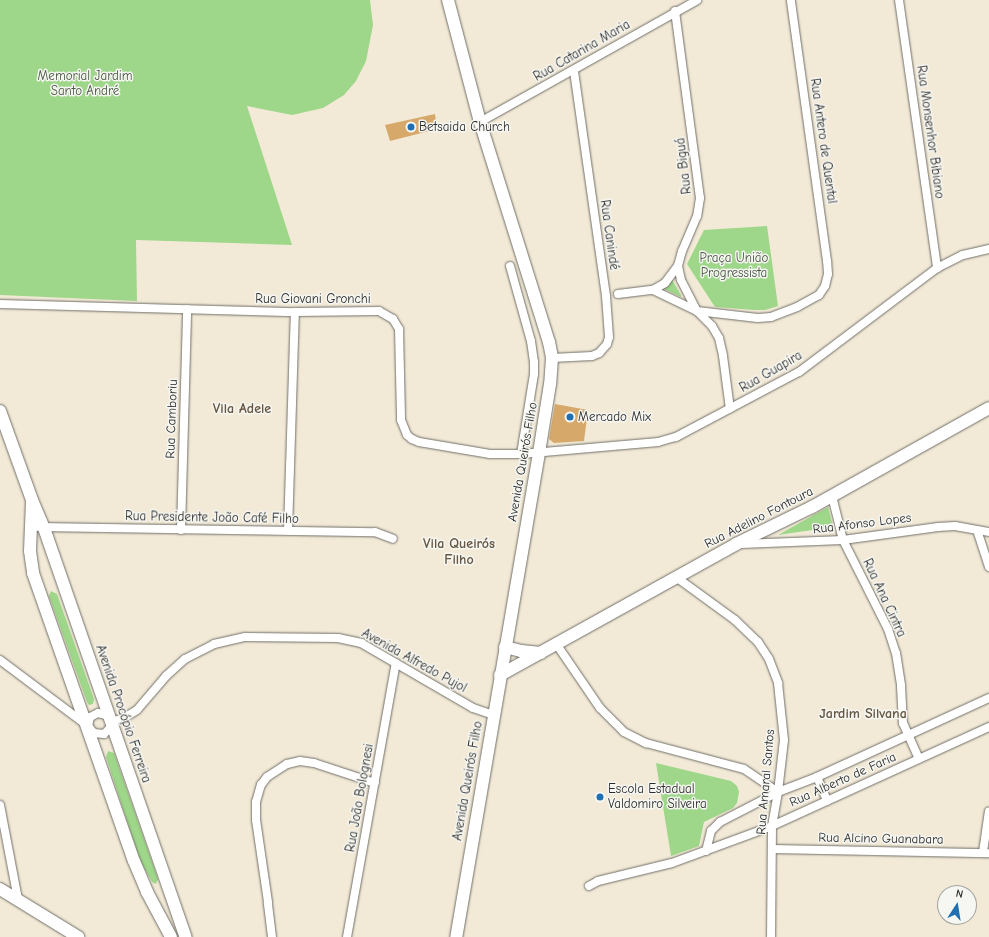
<!DOCTYPE html>
<meta charset="utf-8">
<style>
body{margin:0}
#map{position:relative;width:989px;height:937px;overflow:hidden;background:#f2ead7;font-family:"Comic Neue",sans-serif}
div>[style]{position:absolute}
[style*='--x']{left:calc(var(--x)*1px);top:calc(var(--y)*1px);width:calc(var(--w)*1px);rotate:calc(var(--a)*1deg)}
.green>*{inset:0;background:#9ed789}
.building>*{inset:0;background:#d6a96b}
.roads{filter:drop-shadow(0 0 1px #716e67) drop-shadow(0 0 1px #716e67)}
.street>*{height:8px;margin:-4px;padding:0 4px;transform-origin:4px;border-radius:4px;background:#fff}
.secondary>*{height:12px;margin:-6px;padding:0 6px;transform-origin:6px;border-radius:6px;background:#fff}
.dots>*{width:11px;height:11px;translate:-50% -50%;box-sizing:border-box;border:2px solid #f6f6f2;border-radius:50%}
span{translate:-50% -50%;white-space:nowrap;text-align:center;line-height:1.15;-webkit-text-stroke:3px #f6f6f2;paint-order:stroke}
.street-label{font-size:13px;color:#2b2b2b}
.park-label{font-size:13px;color:#485642}
.poi-label{font-size:13px;color:#2b2b2b}
.left{translate:0 -50%;text-align:left}
.neighbourhood-label{font-size:14px;color:#675741;font-weight:700}
.north{position:absolute;left:937px;top:885px;width:40px;height:40px;box-sizing:border-box;background:#f6f6f2;border:1px solid #a5a5a2;border-radius:50%;rotate:12deg;font-size:11px;font-weight:700;line-height:16px;text-align:center;color:#2b2b2b}
.north::after{content:'';display:block;margin:auto;width:14px;height:18px;background:#1f6fb2;clip-path:polygon(50% 0,100% 100%,50% 72%,0 100%)}
</style>
<div id="map">
<div class="green">
<i style="clip-path:polygon(0 0,370px 0,373px 25px,366px 61px,356px 81px,344px 95px,323px 108px,292px 115px,247px 106px,292px 245px,136px 240px,137px 301px,0 295px)"></i>
<i style="clip-path:polygon(767px 226px,778px 306px,765px 310px,755px 310px,715px 307px,687px 264px,704px 230px)"></i>
<i style="clip-path:polygon(672px 280px,681px 295px,681px 297px,662px 288px)"></i>
<i style="clip-path:polygon(828px 507px,833px 527px,778px 535px)"></i>
<i style="clip-path:polygon(51px 591px,57px 594px,94px 699px,93px 704px,89px 705px,87px 702px,49px 596px)"></i>
<i style="clip-path:polygon(108px 751px,114px 753px,158px 879px,156px 884px,152px 882px,140px 860px,106px 757px)"></i>
<i style="clip-path:polygon(656px 763px,731px 781px,737px 786px,739px 792px,737px 803px,733px 808px,704px 822px,699px 846px,671px 856px)"></i>
</div>
<div class="building">
<i style="clip-path:polygon(435px 114px,437px 129px,390px 141px,385px 125px)"></i>
<i style="clip-path:polygon(555px 404px,588px 410px,584px 441px,554px 443px,549px 439px)"></i>
</div>
<div class="roads">
<div class="street">
<i style="--x:899;--y:0;--w:271;--a:81.9"></i>
<i style="--x:675;--y:11;--w:189;--a:82.4"></i>
<i style="--x:700;--y:198;--w:18;--a:99"></i>
<i style="--x:697;--y:216;--w:38;--a:113"></i>
<i style="--x:682;--y:251;--w:16;--a:105"></i>
<i style="--x:678;--y:266;--w:14;--a:78"></i>
<i style="--x:681;--y:280;--w:35;--a:63"></i>
<i style="--x:697;--y:311;--w:21;--a:45"></i>
<i style="--x:712;--y:326;--w:14;--a:60"></i>
<i style="--x:719;--y:338;--w:18;--a:77"></i>
<i style="--x:723;--y:356;--w:53;--a:82.5"></i>
<i style="--x:480;--y:122;--w:249;--a:-29.3"></i>
<i style="--x:510;--y:266;--w:78;--a:74.4"></i>
<i style="--x:531;--y:341;--w:21;--a:82"></i>
<i style="--x:534;--y:362;--w:12;--a:90"></i>
<i style="--x:534;--y:374;--w:81;--a:99.2"></i>
<i style="--x:653;--y:290;--w:49;--a:25.5"></i>
<i style="--x:697;--y:311;--w:61;--a:6.5"></i>
<i style="--x:758;--y:318;--w:13;--a:-4"></i>
<i style="--x:771;--y:317;--w:28;--a:-21"></i>
<i style="--x:797;--y:307;--w:25;--a:-29"></i>
<i style="--x:819;--y:295;--w:11;--a:-56"></i>
<i style="--x:825;--y:286;--w:12;--a:-76"></i>
<i style="--x:828;--y:274;--w:13;--a:-94"></i>
<i style="--x:827;--y:261;--w:263;--a:-97.9"></i>
<i style="--x:618;--y:294;--w:35;--a:-7"></i>
<i style="--x:653;--y:290;--w:14;--a:-30"></i>
<i style="--x:665;--y:283;--w:21;--a:-53"></i>
<i style="--x:0;--y:304;--w:295;--a:1.6"></i>
<i style="--x:295;--y:312;--w:84;--a:-0.7"></i>
<i style="--x:379;--y:311;--w:16;--a:30"></i>
<i style="--x:393;--y:319;--w:12;--a:59"></i>
<i style="--x:399;--y:329;--w:91;--a:88.7"></i>
<i style="--x:401;--y:420;--w:16;--a:68"></i>
<i style="--x:407;--y:435;--w:6;--a:39"></i>
<i style="--x:412;--y:439;--w:8;--a:23"></i>
<i style="--x:419;--y:442;--w:72;--a:9.6"></i>
<i style="--x:490;--y:454;--w:31;--a:0"></i>
<i style="--x:521;--y:454;--w:138;--a:-5"></i>
<i style="--x:658;--y:442;--w:19;--a:-16"></i>
<i style="--x:676;--y:437;--w:139;--a:-27.9"></i>
<i style="--x:799;--y:372;--w:173;--a:-37"></i>
<i style="--x:937;--y:268;--w:29;--a:-27"></i>
<i style="--x:963;--y:255;--w:27;--a:-13"></i>
<i style="--x:552;--y:358;--w:40;--a:-2.9"></i>
<i style="--x:592;--y:356;--w:8;--a:-23"></i>
<i style="--x:599;--y:353;--w:12;--a:-48"></i>
<i style="--x:607;--y:344;--w:7;--a:-74"></i>
<i style="--x:609;--y:337;--w:41;--a:-94.2"></i>
<i style="--x:606;--y:296;--w:228;--a:-98.1"></i>
<i style="--x:832;--y:496;--w:45;--a:76"></i>
<i style="--x:843;--y:540;--w:100;--a:63.2"></i>
<i style="--x:888;--y:629;--w:25;--a:72"></i>
<i style="--x:896;--y:653;--w:33;--a:81"></i>
<i style="--x:901;--y:686;--w:37;--a:87"></i>
<i style="--x:903;--y:723;--w:39;--a:66"></i>
<i style="--x:39;--y:527;--w:336;--a:0.9"></i>
<i style="--x:375;--y:532;--w:19;--a:21"></i>
<i style="--x:181;--y:530;--w:221;--a:-88.4"></i>
<i style="--x:977;--y:530;--w:39;--a:72"></i>
<i style="--x:288;--y:531;--w:219;--a:-88.2"></i>
<i style="--x:741;--y:544;--w:102;--a:-2.2"></i>
<i style="--x:843;--y:540;--w:96;--a:-7.8"></i>
<i style="--x:938;--y:527;--w:17;--a:-3"></i>
<i style="--x:955;--y:526;--w:35;--a:10"></i>
<i style="--x:676;--y:577;--w:73;--a:36.1"></i>
<i style="--x:735;--y:620;--w:32;--a:44"></i>
<i style="--x:758;--y:642;--w:20;--a:57"></i>
<i style="--x:769;--y:659;--w:26;--a:69"></i>
<i style="--x:778;--y:683;--w:57;--a:84"></i>
<i style="--x:784;--y:740;--w:52;--a:96.6"></i>
<i style="--x:778;--y:792;--w:35;--a:100"></i>
<i style="--x:772;--y:826;--w:111;--a:90.5"></i>
<i style="--x:557;--y:645;--w:76;--a:55.7"></i>
<i style="--x:600;--y:708;--w:34;--a:45"></i>
<i style="--x:624;--y:732;--w:25;--a:27"></i>
<i style="--x:646;--y:743;--w:101;--a:14.9"></i>
<i style="--x:744;--y:769;--w:41;--a:34.1"></i>
<i style="--x:0;--y:660;--w:110;--a:36.9"></i>
<i style="--x:88;--y:726;--w:9;--a:49"></i>
<i style="--x:94;--y:733;--w:10;--a:6"></i>
<i style="--x:104;--y:734;--w:10;--a:-45"></i>
<i style="--x:111;--y:727;--w:5;--a:-90"></i>
<i style="--x:111;--y:722;--w:9;--a:-126"></i>
<i style="--x:106;--y:715;--w:8;--a:-166"></i>
<i style="--x:98;--y:713;--w:9;--a:153"></i>
<i style="--x:90;--y:717;--w:9;--a:103"></i>
<i style="--x:111;--y:722;--w:14;--a:-17"></i>
<i style="--x:124;--y:718;--w:15;--a:-32"></i>
<i style="--x:137;--y:710;--w:45;--a:-49.5"></i>
<i style="--x:166;--y:676;--w:25;--a:-42"></i>
<i style="--x:185;--y:659;--w:33;--a:-27"></i>
<i style="--x:214;--y:644;--w:32;--a:-13"></i>
<i style="--x:245;--y:637;--w:93;--a:0.6"></i>
<i style="--x:338;--y:638;--w:24;--a:12"></i>
<i style="--x:361;--y:643;--w:129;--a:30.1"></i>
<i style="--x:473;--y:708;--w:21;--a:19"></i>
<i style="--x:817;--y:777;--w:26;--a:67"></i>
<i style="--x:0;--y:805;--w:96;--a:79.2"></i>
<i style="--x:772;--y:849;--w:217;--a:1.1"></i>
<i style="--x:706;--y:851;--w:21;--a:-76"></i>
<i style="--x:711;--y:831;--w:13;--a:-45"></i>
<i style="--x:720;--y:822;--w:65;--a:-27.3"></i>
<i style="--x:778;--y:792;--w:42;--a:-21"></i>
<i style="--x:817;--y:777;--w:189;--a:-24.7"></i>
<i style="--x:983;--y:852;--w:41;--a:-81.7"></i>
<i style="--x:589;--y:886;--w:10;--a:-29"></i>
<i style="--x:598;--y:881;--w:76;--a:-13.7"></i>
<i style="--x:672;--y:863;--w:107;--a:-20.3"></i>
<i style="--x:772;--y:826;--w:239;--a:-24.5"></i>
<i style="--x:272;--y:937;--w:35;--a:-97"></i>
<i style="--x:268;--y:902;--w:83;--a:-98.3"></i>
<i style="--x:256;--y:820;--w:18;--a:-90"></i>
<i style="--x:256;--y:802;--w:18;--a:-74"></i>
<i style="--x:261;--y:785;--w:10;--a:-53"></i>
<i style="--x:267;--y:777;--w:24;--a:-33"></i>
<i style="--x:287;--y:764;--w:13;--a:-13"></i>
<i style="--x:300;--y:761;--w:14;--a:8"></i>
<i style="--x:314;--y:763;--w:64;--a:18.2"></i>
<i style="--x:347;--y:937;--w:278;--a:-79.9"></i>
</div>
<div class="secondary">
<i style="--x:448;--y:0;--w:126;--a:75.3"></i>
<i style="--x:480;--y:122;--w:231;--a:72.6"></i>
<i style="--x:549;--y:342;--w:16;--a:79"></i>
<i style="--x:552;--y:358;--w:26;--a:94"></i>
<i style="--x:550;--y:384;--w:70;--a:99.1"></i>
<i style="--x:539;--y:453;--w:491;--a:99.7"></i>
<i style="--x:0;--y:411;--w:95;--a:70.2"></i>
<i style="--x:32;--y:500;--w:30;--a:67"></i>
<i style="--x:44;--y:528;--w:433;--a:70.9"></i>
<i style="--x:32;--y:501;--w:50;--a:92.3"></i>
<i style="--x:30;--y:551;--w:22;--a:82"></i>
<i style="--x:33;--y:573;--w:305;--a:70.7"></i>
<i style="--x:134;--y:861;--w:34;--a:67"></i>
<i style="--x:147;--y:892;--w:51;--a:61.9"></i>
<i style="--x:505;--y:647;--w:16;--a:14"></i>
<i style="--x:521;--y:651;--w:20;--a:6"></i>
<i style="--x:500;--y:675;--w:270;--a:-29"></i>
<i style="--x:736;--y:544;--w:85;--a:-26"></i>
<i style="--x:812;--y:507;--w:203;--a:-29.2"></i>
<i style="--x:0;--y:889;--w:92;--a:31.6"></i>
</div>
</div>
<div class="dots">
<i style="left:411px;top:127px;background:#1f6fb2"></i>
<i style="left:570px;top:417px;background:#1f6fb2"></i>
<i style="left:600px;top:797px;background:#1f6fb2"></i>
</div>
<div class="street-label">
<span style="left:582px;top:51px;rotate:-30deg">Rua Catarina Maria</span>
<span style="left:930px;top:132px;rotate:82deg">Rua Monsenhor Bibiano</span>
<span style="left:823px;top:141px;rotate:82deg">Rua Antero de Quental</span>
<span style="left:684px;top:166px;rotate:-97deg">Rua Biguá</span>
<span style="left:609px;top:235px;rotate:82deg">Rua Canindé</span>
<span style="left:313px;top:299px">Rua Giovani Gronchi</span>
<span style="left:771px;top:372px;rotate:-30deg">Rua Guapira</span>
<span style="left:172px;top:419px;rotate:-88deg">Rua Camboriu</span>
<span style="left:523px;top:462px;rotate:-80deg">Avenida Queirós Filho</span>
<span style="left:212px;top:518px;rotate:1deg">Rua Presidente João Café Filho</span>
<span style="left:759px;top:518px;rotate:-27deg">Rua Adelino Fontoura</span>
<span style="left:862px;top:524px;rotate:-7deg">Rua Afonso Lopes</span>
<span style="left:884px;top:598px;rotate:65deg">Rua Ana Cintra</span>
<span style="left:414px;top:661px;rotate:29deg">Avenida Alfredo Pujol</span>
<span style="left:123px;top:714px;rotate:71deg">Avenida Procópio Ferreira</span>
<span style="left:843px;top:780px;rotate:-24deg">Rua Alberto de Faria</span>
<span style="left:468px;top:781px;rotate:-80deg">Avenida Queirós Filho</span>
<span style="left:766px;top:782px;rotate:-85deg">Rua Amaral Santos</span>
<span style="left:360px;top:798px;rotate:-80deg">Rua João Bolognesi</span>
<span style="left:881px;top:839px;rotate:1deg">Rua Alcino Guanabara</span>
</div>
<div class="park-label">
<span style="left:85px;top:84px">Memorial Jardim<br>Santo André</span>
<span style="left:734px;top:266px">Praça União<br>Progressista</span>
</div>
<div class="poi-label">
<span class="left" style="left:419px;top:127px">Betsaida Church</span>
<span class="left" style="left:578px;top:417px">Mercado Mix</span>
<span class="left" style="left:608px;top:797px">Escola Estadual<br>Valdomiro Silveira</span>
</div>
<div class="neighbourhood-label">
<span style="left:242px;top:409px">Vila Adele</span>
<span style="left:459px;top:552px">Vila Queirós<br>Filho</span>
<span style="left:863px;top:714px">Jardim Silvana</span>
</div>
<div class="north">N</div>
</div>
